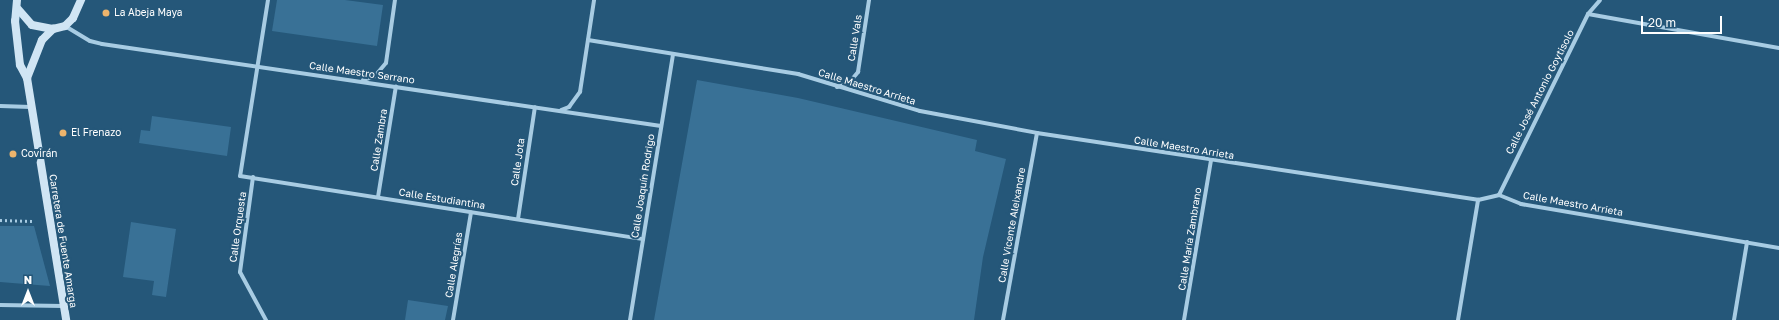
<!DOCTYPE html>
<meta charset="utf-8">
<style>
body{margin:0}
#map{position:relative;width:1779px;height:320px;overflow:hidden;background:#255779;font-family:"Golos Text",sans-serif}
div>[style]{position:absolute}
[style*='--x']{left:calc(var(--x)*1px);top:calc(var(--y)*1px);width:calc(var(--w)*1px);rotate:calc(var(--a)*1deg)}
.green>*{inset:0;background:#397196}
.path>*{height:2.5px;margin-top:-1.25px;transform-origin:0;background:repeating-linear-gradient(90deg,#a8cce3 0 2px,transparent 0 5px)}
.street>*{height:4px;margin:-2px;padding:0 2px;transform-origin:2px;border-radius:2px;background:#a8cce3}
.secondary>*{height:8px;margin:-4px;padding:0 4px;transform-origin:4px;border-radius:4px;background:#d0e5f4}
.dots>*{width:11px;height:11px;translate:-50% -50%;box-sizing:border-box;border:2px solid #255779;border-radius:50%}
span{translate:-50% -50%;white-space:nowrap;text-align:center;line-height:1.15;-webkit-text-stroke:4px #255779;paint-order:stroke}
.poi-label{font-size:10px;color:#fff}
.left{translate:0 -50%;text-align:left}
.street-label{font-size:10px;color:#fff}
.north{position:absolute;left:8px;top:272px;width:40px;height:40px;-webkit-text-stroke:3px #255779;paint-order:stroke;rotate:0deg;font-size:11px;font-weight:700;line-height:16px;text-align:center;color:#fff}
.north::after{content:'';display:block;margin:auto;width:14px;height:18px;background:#fff;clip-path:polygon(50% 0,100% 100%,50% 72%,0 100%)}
.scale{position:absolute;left:1641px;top:16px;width:81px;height:18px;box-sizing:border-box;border:2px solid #fff;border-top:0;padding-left:5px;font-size:12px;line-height:14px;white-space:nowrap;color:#fff;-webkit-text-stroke:3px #255779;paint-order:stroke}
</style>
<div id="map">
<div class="green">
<i style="clip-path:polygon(277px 0,345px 0,383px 5px,377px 46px,272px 31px)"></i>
<i style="clip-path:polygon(697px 80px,798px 98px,977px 140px,975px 151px,1006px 159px,983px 257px,974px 320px,654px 320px)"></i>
<i style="clip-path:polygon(152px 116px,231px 127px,227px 156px,139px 143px,141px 130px,150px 131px)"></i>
<i style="clip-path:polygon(131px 222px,176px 229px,166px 297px,152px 295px,154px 281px,123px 277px)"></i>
<i style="clip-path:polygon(0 226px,34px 226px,50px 286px,0 282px)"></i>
<i style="clip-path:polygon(408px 300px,448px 306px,445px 320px,405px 320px)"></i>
</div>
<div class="path">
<i style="--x:0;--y:220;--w:32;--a:2"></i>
</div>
<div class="street">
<i style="--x:268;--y:0;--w:178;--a:99"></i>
<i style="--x:240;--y:176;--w:408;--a:8.9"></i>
<i style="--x:1588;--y:14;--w:194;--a:10.1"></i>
<i style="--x:65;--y:26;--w:29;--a:31"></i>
<i style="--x:90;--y:41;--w:12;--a:14"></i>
<i style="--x:102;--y:44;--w:565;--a:8.35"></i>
<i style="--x:588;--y:40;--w:213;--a:9.2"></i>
<i style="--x:798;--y:74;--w:127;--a:16.9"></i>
<i style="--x:920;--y:111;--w:119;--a:10.6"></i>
<i style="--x:1037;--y:133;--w:446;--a:8.6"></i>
<i style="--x:1478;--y:200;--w:22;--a:-13"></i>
<i style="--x:1499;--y:195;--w:24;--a:22"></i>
<i style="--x:1521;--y:204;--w:262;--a:9.7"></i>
<i style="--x:363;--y:80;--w:13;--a:-18"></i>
<i style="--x:375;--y:76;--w:17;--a:-50"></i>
<i style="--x:386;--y:63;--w:64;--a:-81.9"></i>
<i style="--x:837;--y:87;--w:11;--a:-15"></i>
<i style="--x:848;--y:84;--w:16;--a:-50"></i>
<i style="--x:858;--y:72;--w:73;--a:-81.3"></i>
<i style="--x:0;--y:106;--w:31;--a:2"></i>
<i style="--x:561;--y:110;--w:9;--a:-21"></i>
<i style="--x:569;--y:107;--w:19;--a:-54"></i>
<i style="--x:580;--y:92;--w:93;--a:-81.3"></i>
<i style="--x:253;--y:177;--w:96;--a:97.8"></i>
<i style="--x:240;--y:272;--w:55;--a:61.6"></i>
<i style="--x:1499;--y:195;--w:202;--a:-63.8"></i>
<i style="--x:1588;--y:14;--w:18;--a:-49"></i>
<i style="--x:378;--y:197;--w:112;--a:-80.8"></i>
<i style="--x:518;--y:219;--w:113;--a:-81.4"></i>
<i style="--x:0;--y:305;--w:63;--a:0.9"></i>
<i style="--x:453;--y:320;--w:109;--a:-80.5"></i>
<i style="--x:630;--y:320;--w:269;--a:-80.8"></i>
<i style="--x:1003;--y:320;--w:190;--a:-79.7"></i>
<i style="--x:1184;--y:320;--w:162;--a:-80.4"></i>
<i style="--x:1458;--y:320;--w:122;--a:-80.5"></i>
<i style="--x:1734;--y:320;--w:79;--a:-80.5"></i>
</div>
<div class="secondary">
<i style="--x:17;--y:0;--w:21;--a:95"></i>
<i style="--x:15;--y:21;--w:44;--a:83.5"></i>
<i style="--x:20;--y:65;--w:15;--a:62"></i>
<i style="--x:27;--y:78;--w:245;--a:80.8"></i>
<i style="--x:18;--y:9;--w:21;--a:49"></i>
<i style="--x:32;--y:25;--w:21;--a:11"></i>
<i style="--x:53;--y:29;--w:12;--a:-14"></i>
<i style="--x:65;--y:26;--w:11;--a:-45"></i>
<i style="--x:73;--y:18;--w:20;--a:-66"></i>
<i style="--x:27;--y:78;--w:41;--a:-68.5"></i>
<i style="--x:42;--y:40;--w:16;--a:-45"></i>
</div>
<div class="dots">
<i style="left:106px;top:13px;background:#edb46c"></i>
<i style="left:63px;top:133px;background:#edb46c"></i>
<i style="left:13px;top:154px;background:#edb46c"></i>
</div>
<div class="poi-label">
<span class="left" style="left:114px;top:13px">La Abeja Maya</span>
<span class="left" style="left:71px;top:133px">El Frenazo</span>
<span class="left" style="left:21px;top:154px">Covirán</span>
</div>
<div class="street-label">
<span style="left:855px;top:38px;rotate:-81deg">Calle Vals</span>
<span style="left:362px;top:73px;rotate:8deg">Calle Maestro Serrano</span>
<span style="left:867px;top:87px;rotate:17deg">Calle Maestro Arrieta</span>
<span style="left:1540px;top:92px;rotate:-63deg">Calle José Antonio Goytisolo</span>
<span style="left:379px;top:140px;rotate:-81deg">Calle Zambra</span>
<span style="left:1184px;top:148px;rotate:9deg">Calle Maestro Arrieta</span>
<span style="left:518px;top:162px;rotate:-82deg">Calle Jota</span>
<span style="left:643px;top:186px;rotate:-81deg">Calle Joaquín Rodrigo</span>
<span style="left:442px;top:199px;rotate:9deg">Calle Estudiantina</span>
<span style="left:1573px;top:204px;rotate:10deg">Calle Maestro Arrieta</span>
<span style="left:1012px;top:225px;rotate:-80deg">Calle Vicente Aleixandre</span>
<span style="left:238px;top:227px;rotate:-82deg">Calle Orquesta</span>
<span style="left:1190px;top:239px;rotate:-81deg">Calle María Zambrano</span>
<span style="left:63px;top:241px;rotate:81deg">Carretera de Fuente Amarga</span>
<span style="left:454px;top:265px;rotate:-81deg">Calle Alegrías</span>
</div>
<div class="north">N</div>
<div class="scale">20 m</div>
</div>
